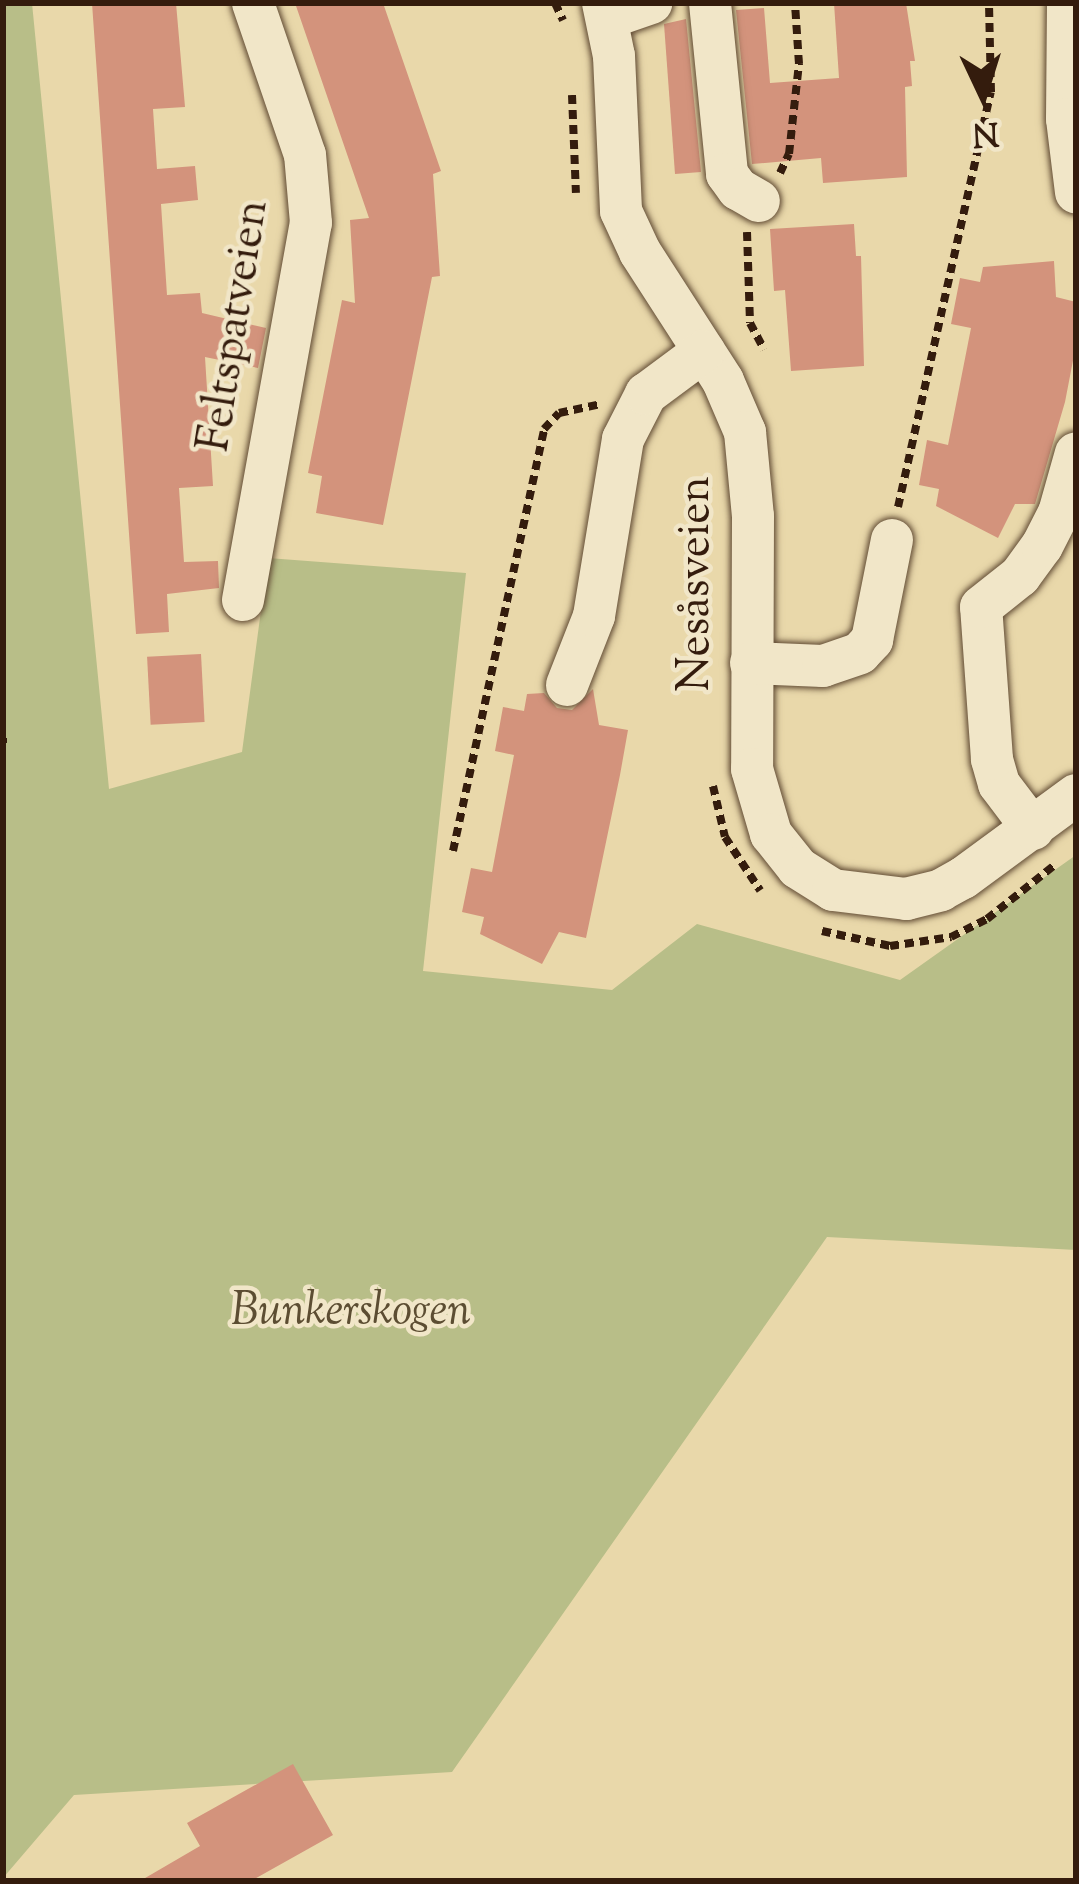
<!DOCTYPE html>
<meta charset="utf-8">
<style>
body{margin:0}
#map{position:relative;width:1079px;height:1884px;overflow:hidden;background:#e9d8aa;font-family:"Sorts Mill Goudy",serif}
div>[style]{position:absolute}
[style*='--x']{left:calc(var(--x)*1px);top:calc(var(--y)*1px);width:calc(var(--w)*1px);rotate:calc(var(--a)*1deg)}
.green>*{inset:0;background:#b8be88}
.building>*{inset:0;background:#d3937c;transform-origin:0 0}
.path>*{height:8px;margin-top:-4px;transform-origin:0;background:repeating-linear-gradient(90deg,#341c0d 0 9px,transparent 0 15px)}
.roads{filter:drop-shadow(0 0 3px #614b34) drop-shadow(0 0 3px #614b34)}
.minor>*{height:42px;margin:-21px;padding:0 21px;transform-origin:21px;border-radius:21px;background:#f1e6c8}
span{translate:-50% -50%;white-space:nowrap;text-align:center;line-height:1.15;-webkit-text-stroke:9px #f1e6c8;paint-order:stroke}
.street-label{font-size:45px;color:#341c0d}
.park-label{font-size:45px;color:#5c4d32;font-style:italic}
.frame{position:absolute;inset:0;border:6px solid #341c0d;pointer-events:none}
.north{position:absolute;left:923px;top:36px;width:120px;height:120px;-webkit-text-stroke:9px #f1e6c8;paint-order:stroke;rotate:176deg;font-size:33px;font-weight:700;line-height:48px;text-align:center;color:#341c0d}
.north::after{content:'';display:block;margin:auto;width:42px;height:54px;background:#341c0d;clip-path:polygon(50% 0,100% 100%,50% 72%,0 100%)}
</style>
<div id="map">
<div class="green">
<i style="clip-path:polygon(3px 3px,32px 3px,109px 789px,242px 752px,268px 558px,466px 573px,423px 971px,612px 990px,697px 924px,900px 980px,1076px 855px,1076px 1250px,827px 1237px,452px 1772px,74px 1795px,3px 1878px)"></i>
</div>
<div class="building">
<i style="clip-path:polygon(92px 3px,176px 3px,185px 107px,153px 109px,157px 169px,195px 166px,198px 200px,161px 204px,167px 295px,200px 293px,202px 313px,266px 328px,258px 368px,205px 357px,213px 486px,179px 488px,184px 562px,218px 561px,219px 588px,167px 594px,169px 632px,136px 634px)"></i>
<i style="clip-path:polygon(295px 3px,383px 3px,441px 171px,433px 174px,440px 276px,432px 277px,383px 525px,316px 513px,322px 476px,308px 473px,342px 300px,355px 303px,350px 220px,369px 218px)"></i>
<i style="clip-path:polygon(834px 3px,906px 3px,915px 61px,910px 61px,912px 86px,905px 87px,907px 177px,823px 183px,821px 158px,752px 164px,736px 10px,764px 8px,770px 83px,839px 78px)"></i>
<i style="clip-path:polygon(686px 19px,701px 172px,675px 174px,664px 24px)"></i>
<i style="clip-path:polygon(854px 224px,856px 256px,861px 256px,864px 366px,791px 371px,785px 290px,774px 291px,770px 229px)"></i>
<i style="clip-path:polygon(1054px 261px,1056px 297px,1076px 302px,1076px 345px,1065px 402px,1035px 504px,1015px 504px,998px 538px,936px 506px,939px 489px,919px 485px,927px 440px,948px 445px,971px 328px,951px 324px,960px 278px,980px 282px,983px 267px)"></i>
<i style="left:201px;top:654px;width:68px;height:54px;rotate:87deg"></i>
<i style="clip-path:polygon(593px 689px,599px 725px,628px 730px,620px 775px,586px 938px,559px 932px,542px 964px,480px 934px,484px 917px,462px 912px,471px 868px,492px 872px,514px 755px,495px 751px,503px 707px,524px 711px,527px 694px,544px 693px,557px 708px,572px 710px)"></i>
<i style="clip-path:polygon(293px 1764px,333px 1835px,251px 1881px,140px 1881px,200px 1846px,187px 1823px)"></i>
</div>
<div class="path">
<i style="--x:555;--y:3;--w:19;--a:65"></i>
<i style="--x:572;--y:95;--w:98;--a:87.7"></i>
<i style="--x:780;--y:173;--w:21;--a:-65"></i>
<i style="--x:789;--y:154;--w:91;--a:-83.7"></i>
<i style="--x:799;--y:64;--w:61;--a:-93.8"></i>
<i style="--x:747;--y:232;--w:91;--a:88.1"></i>
<i style="--x:750;--y:323;--w:30;--a:62"></i>
<i style="--x:898;--y:507;--w:425;--a:-77.4"></i>
<i style="--x:991;--y:92;--w:89;--a:-91.3"></i>
<i style="--x:3;--y:738;--w:5;--a:90"></i>
<i style="--x:713;--y:786;--w:52;--a:76.8"></i>
<i style="--x:725;--y:837;--w:64;--a:56.6"></i>
<i style="--x:453;--y:851;--w:432;--a:-77.8"></i>
<i style="--x:544;--y:429;--w:22;--a:-47"></i>
<i style="--x:559;--y:413;--w:40;--a:-12"></i>
<i style="--x:822;--y:931;--w:70;--a:12.4"></i>
<i style="--x:890;--y:946;--w:62;--a:-8.4"></i>
<i style="--x:951;--y:937;--w:40;--a:-26.6"></i>
<i style="--x:987;--y:919;--w:88;--a:-38.6"></i>
</div>
<div class="roads">
<div class="minor">
<i style="--x:603;--y:3;--w:54;--a:78.3"></i>
<i style="--x:614;--y:56;--w:155;--a:87.4"></i>
<i style="--x:621;--y:211;--w:45;--a:65.1"></i>
<i style="--x:640;--y:252;--w:153;--a:57.2"></i>
<i style="--x:723;--y:381;--w:56;--a:66.7"></i>
<i style="--x:745;--y:432;--w:84;--a:84.6"></i>
<i style="--x:753;--y:516;--w:253;--a:90.2"></i>
<i style="--x:752;--y:769;--w:68;--a:73.7"></i>
<i style="--x:771;--y:834;--w:43;--a:51.5"></i>
<i style="--x:798;--y:868;--w:41;--a:32.2"></i>
<i style="--x:833;--y:890;--w:74;--a:7"></i>
<i style="--x:906;--y:899;--w:36;--a:-14"></i>
<i style="--x:941;--y:890;--w:25;--a:-29"></i>
<i style="--x:963;--y:878;--w:140;--a:-36.3"></i>
<i style="--x:710;--y:3;--w:172;--a:84.3"></i>
<i style="--x:727;--y:174;--w:19;--a:54"></i>
<i style="--x:738;--y:189;--w:24;--a:30"></i>
<i style="--x:1068;--y:3;--w:116;--a:90.5"></i>
<i style="--x:1067;--y:119;--w:74;--a:83"></i>
<i style="--x:608;--y:18;--w:46;--a:-19.2"></i>
<i style="--x:243;--y:600;--w:383;--a:-79.8"></i>
<i style="--x:311;--y:223;--w:68;--a:-95"></i>
<i style="--x:305;--y:155;--w:161;--a:-108.9"></i>
<i style="--x:751;--y:663;--w:72;--a:2.4"></i>
<i style="--x:823;--y:666;--w:39;--a:-19"></i>
<i style="--x:860;--y:653;--w:18;--a:-47"></i>
<i style="--x:872;--y:640;--w:102;--a:-78.7"></i>
<i style="--x:567;--y:685;--w:74;--a:-68.6"></i>
<i style="--x:594;--y:616;--w:179;--a:-80.7"></i>
<i style="--x:623;--y:439;--w:51;--a:-62.9"></i>
<i style="--x:646;--y:394;--w:72;--a:-36.6"></i>
<i style="--x:1033;--y:829;--w:56;--a:-127.1"></i>
<i style="--x:999;--y:784;--w:26;--a:-106"></i>
<i style="--x:992;--y:759;--w:152;--a:-94.1"></i>
<i style="--x:981;--y:607;--w:50;--a:-38.5"></i>
<i style="--x:1020;--y:576;--w:37;--a:-54"></i>
<i style="--x:1042;--y:546;--w:37;--a:-63"></i>
<i style="--x:1059;--y:513;--w:62;--a:-74.2"></i>
</div>
</div>
<div class="street-label">
<span style="left:236px;top:326px;rotate:-81deg">Feltspatveien</span>
<span style="left:698px;top:584px;rotate:-90deg">Nesåsveien</span>
</div>
<div class="park-label">
<span style="left:351px;top:1313px">Bunkerskogen</span>
</div>
<div class="frame"></div>
<div class="north">N</div>
</div>
